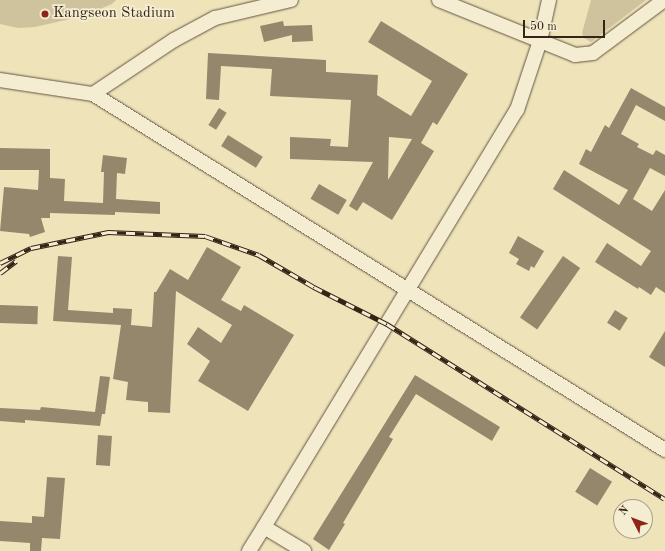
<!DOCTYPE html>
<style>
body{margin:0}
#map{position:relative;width:665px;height:551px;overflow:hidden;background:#efe3ba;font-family:"Old Standard TT",serif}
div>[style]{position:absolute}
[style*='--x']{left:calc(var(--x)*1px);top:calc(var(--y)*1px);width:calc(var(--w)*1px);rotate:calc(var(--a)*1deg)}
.green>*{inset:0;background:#cfc39e}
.building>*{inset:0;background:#95876c;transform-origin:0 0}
.roads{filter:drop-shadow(0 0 1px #635440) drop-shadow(0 0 1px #635440)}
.minor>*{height:14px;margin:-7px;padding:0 7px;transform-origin:7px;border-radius:7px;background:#f5edd2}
.rail>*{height:4.5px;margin-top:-2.25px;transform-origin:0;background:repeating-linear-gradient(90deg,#f5edd2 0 9px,#342417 0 18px);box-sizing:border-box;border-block:1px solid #342417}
.dots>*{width:11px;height:11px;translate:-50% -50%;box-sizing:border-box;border:2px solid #f5edd2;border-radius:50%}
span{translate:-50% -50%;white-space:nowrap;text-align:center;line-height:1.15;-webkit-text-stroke:3.5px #f5edd2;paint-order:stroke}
.poi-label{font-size:15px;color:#342417}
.left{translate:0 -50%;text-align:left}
.north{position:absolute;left:613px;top:499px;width:40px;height:40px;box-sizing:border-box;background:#f5edd2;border:1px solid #a89d87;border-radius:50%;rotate:312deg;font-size:11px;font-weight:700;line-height:16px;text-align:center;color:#342417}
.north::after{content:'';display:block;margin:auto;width:14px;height:18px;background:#8f2418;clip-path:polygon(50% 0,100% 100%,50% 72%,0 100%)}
.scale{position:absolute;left:523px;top:20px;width:82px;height:18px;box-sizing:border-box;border:2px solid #342417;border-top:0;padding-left:5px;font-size:12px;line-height:14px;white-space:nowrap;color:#342417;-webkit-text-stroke:3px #f5edd2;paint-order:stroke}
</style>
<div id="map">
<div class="green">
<i style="clip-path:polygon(0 0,116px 0,112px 4px,83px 16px,35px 27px,18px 28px,0 24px)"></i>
<i style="clip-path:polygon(591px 0,646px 0,591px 42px,584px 38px,582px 33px)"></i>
</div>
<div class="building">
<i style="clip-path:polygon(283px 21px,284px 26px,312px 25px,313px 41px,292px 42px,292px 35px,264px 42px,260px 26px)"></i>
<i style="clip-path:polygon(evenodd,381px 21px,468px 74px,437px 125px,433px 122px,421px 143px,434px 151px,392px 220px,363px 202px,357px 211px,349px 206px,373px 162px,290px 159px,290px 137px,331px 139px,330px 146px,348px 147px,351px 100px,270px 96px,272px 69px,221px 66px,219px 100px,206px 99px,208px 53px,326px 60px,326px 72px,378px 75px,377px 95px,411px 116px,432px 81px,368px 42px,381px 21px,389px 137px,412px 139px,388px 180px,389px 137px)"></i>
<i style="clip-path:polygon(631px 88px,665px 107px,665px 121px,636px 105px,621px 134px,639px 144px,637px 147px,653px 155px,656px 150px,665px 155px,665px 176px,650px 168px,633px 199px,652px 211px,665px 190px,665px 293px,656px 287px,651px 295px,639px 287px,638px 289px,595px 262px,607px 243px,641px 266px,651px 251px,553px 189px,564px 170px,619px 205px,628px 190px,579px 164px,586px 149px,591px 152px,605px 125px,609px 128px)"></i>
<i style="left:219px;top:108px;width:9px;height:20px;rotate:32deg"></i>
<i style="left:228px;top:135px;width:41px;height:13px;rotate:32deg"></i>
<i style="clip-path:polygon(0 148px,50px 149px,50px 178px,65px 179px,64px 201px,103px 203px,104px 172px,101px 172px,103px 155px,127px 158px,125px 174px,117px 173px,116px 199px,160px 202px,160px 214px,115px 212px,115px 215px,50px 213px,50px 218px,41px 218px,45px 232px,30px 237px,29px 234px,0 231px,4px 187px,38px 190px,39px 170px,0 170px)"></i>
<i style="left:319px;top:184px;width:32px;height:17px;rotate:30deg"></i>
<i style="clip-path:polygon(518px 236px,544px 251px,534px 268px,531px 266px,529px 271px,516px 264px,519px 259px,509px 253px)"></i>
<i style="clip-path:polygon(207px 247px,241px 267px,221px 300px,241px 311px,244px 305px,294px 335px,248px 411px,198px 381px,210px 361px,187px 344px,198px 327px,221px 343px,232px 325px,176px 291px,170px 413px,148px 412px,148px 402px,126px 400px,128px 382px,113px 379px,121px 325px,53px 321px,58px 256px,72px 257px,68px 310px,113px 313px,113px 308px,132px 309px,131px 325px,152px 327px,154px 292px,156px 292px,170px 269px,188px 280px)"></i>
<i style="left:563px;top:256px;width:21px;height:75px;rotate:35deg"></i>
<i style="left:0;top:305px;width:38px;height:18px;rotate:2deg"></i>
<i style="left:615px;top:310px;width:15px;height:15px;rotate:32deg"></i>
<i style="clip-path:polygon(665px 331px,665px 367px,649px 357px)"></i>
<i style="clip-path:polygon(415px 375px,500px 427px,492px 441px,416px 394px,389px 437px,393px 439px,343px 523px,345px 524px,329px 550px,313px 539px)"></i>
<i style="clip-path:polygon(100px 376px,110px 377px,105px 414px,102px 414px,100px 426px,25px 420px,25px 423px,0 421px,0 408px,40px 410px,41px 407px,95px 412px)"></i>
<i style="left:98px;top:435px;width:14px;height:30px;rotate:4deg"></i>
<i style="left:590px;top:468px;width:26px;height:28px;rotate:32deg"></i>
<i style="clip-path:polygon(47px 477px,65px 478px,60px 539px,42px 538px,41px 551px,30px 551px,30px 543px,0 541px,0 521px,32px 523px,32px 516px,44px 517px)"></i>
</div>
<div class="roads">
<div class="minor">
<i style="--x:439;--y:0;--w:147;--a:22"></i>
<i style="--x:575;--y:55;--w:18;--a:-6"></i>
<i style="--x:593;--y:53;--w:89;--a:-36.7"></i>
<i style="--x:0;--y:80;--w:94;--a:8.6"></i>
<i style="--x:93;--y:94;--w:674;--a:31.9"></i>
<i style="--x:93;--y:94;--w:97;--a:-33.7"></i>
<i style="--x:174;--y:40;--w:47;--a:-28.2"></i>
<i style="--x:215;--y:18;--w:78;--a:-13.3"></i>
<i style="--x:264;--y:527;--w:488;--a:-58.8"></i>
<i style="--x:517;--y:110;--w:73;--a:-71.6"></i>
<i style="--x:540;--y:41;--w:42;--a:-77.6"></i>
<i style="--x:249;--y:551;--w:28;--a:-58"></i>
<i style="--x:264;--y:527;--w:47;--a:31"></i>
</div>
</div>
<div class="rail">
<i style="--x:0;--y:263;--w:34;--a:-26"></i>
<i style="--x:31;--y:248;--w:79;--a:-11.7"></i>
<i style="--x:108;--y:232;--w:97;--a:2.4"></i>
<i style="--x:205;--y:236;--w:57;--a:19.4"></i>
<i style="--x:259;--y:255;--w:64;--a:30.2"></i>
<i style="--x:314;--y:287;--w:82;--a:26.9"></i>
<i style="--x:387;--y:324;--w:328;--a:32.2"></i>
<i style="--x:0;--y:273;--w:20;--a:-37"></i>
</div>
<div class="dots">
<i style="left:45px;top:14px;background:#8f2418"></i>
</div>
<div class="poi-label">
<span class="left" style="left:53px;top:14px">Kangseon Stadium</span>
</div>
<div class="north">N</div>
<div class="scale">50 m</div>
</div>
